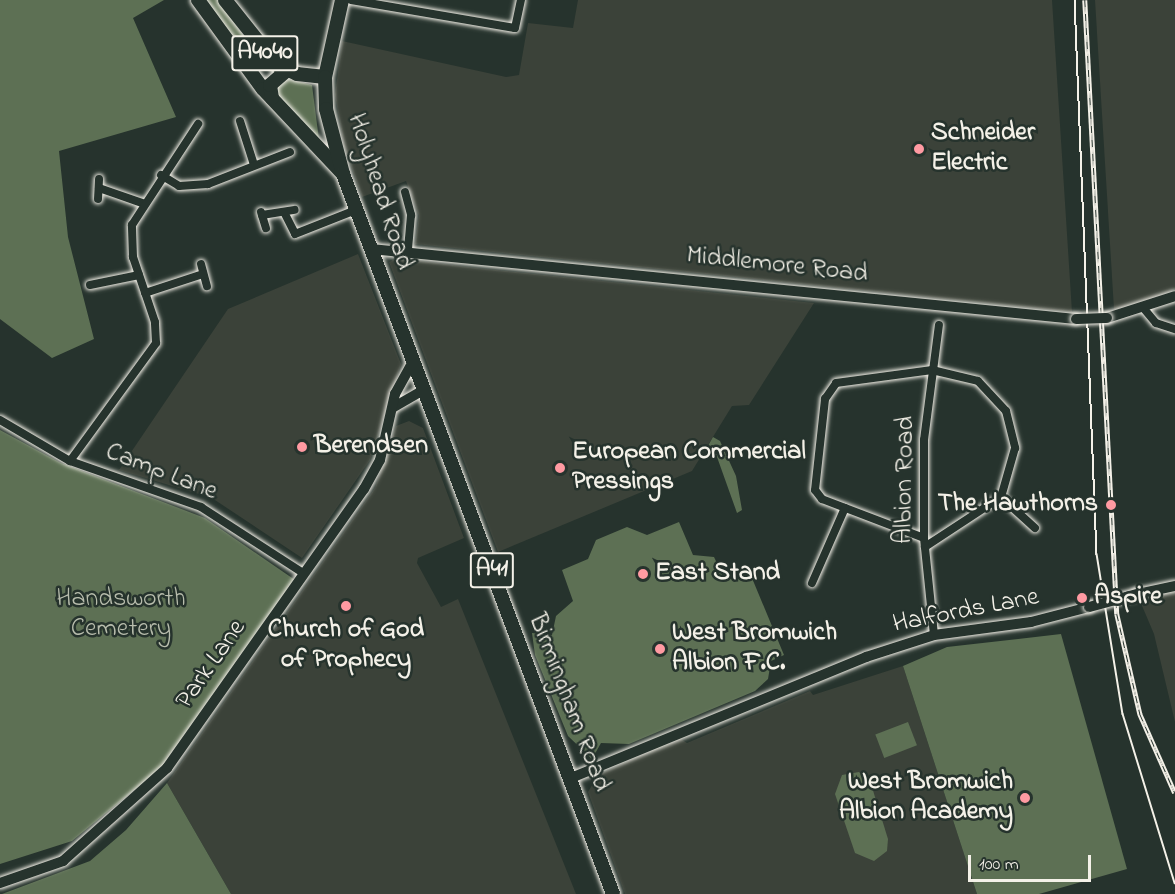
<!DOCTYPE html>
<style>
body{margin:0}
#map{position:relative;width:1175px;height:894px;overflow:hidden;background:#26332d;font-family:"Indie Flower",sans-serif}
div>[style]{position:absolute}
[style*='--x']{left:calc(var(--x)*1px);top:calc(var(--y)*1px);width:calc(var(--w)*1px);rotate:calc(var(--a)*1deg)}
.built>*{inset:0;background:#3b4239}
.green>*{inset:0;background:#5d7054;transform-origin:0 0}
.roads{filter:drop-shadow(0 0 2px #f4f1e8) drop-shadow(0 0 2px #f4f1e8)}
.minor>*{height:8px;margin:-4px;padding:0 4px;transform-origin:4px;border-radius:4px;background:#26332d}
.tertiary>*{height:10px;margin:-5px;padding:0 5px;transform-origin:5px;border-radius:5px;background:#26332d}
.primary>*{height:14px;margin:-7px;padding:0 7px;transform-origin:7px;border-radius:7px;background:#26332d}
.trunk>*{height:14px;margin:-7px;padding:0 7px;transform-origin:7px;border-radius:7px;background:#26332d}
.tram>*{height:1.5px;margin:-0.75px;padding:0 0.75px;transform-origin:0.75px;border-radius:0.75px;background:#f4f1e8}
.rail>*{height:4.5px;margin-top:-2.25px;transform-origin:0;background:repeating-linear-gradient(90deg,#26332d 0 7px,#f4f1e8 0 14px);box-sizing:border-box;border-block:2px solid #f4f1e8}
.bridges{filter:drop-shadow(0 0 2px #f4f1e8) drop-shadow(0 0 2px #f4f1e8)}
.tertiary-bridge>*{height:10px;margin:-5px;padding:0 5px;transform-origin:5px;border-radius:5px;background:#26332d}
.dots>*{width:16px;height:16px;translate:-50% -50%;box-sizing:border-box;border:3px solid #26332d;border-radius:50%}
span{translate:-50% -50%;white-space:nowrap;text-align:center;line-height:1.15;-webkit-text-stroke:5px #26332d;paint-order:stroke}
.shield-label span{padding:2px 4px;background:#26332d;border:2px solid;border-radius:4px;-webkit-text-stroke-width:0}
.shield-label{font-size:24px;color:#f4f1e8;font-weight:700}
.poi-label{font-size:26px;color:#f4f1e8;font-weight:700}
.left{translate:0 -50%;text-align:left}
.right{translate:-100% -50%;text-align:right}
.street-label{font-size:26px;color:#f4f1e8}
.park-label{font-size:26px;color:#b8bdad}
.scale{position:absolute;left:968px;top:855px;width:123px;height:27px;box-sizing:border-box;border:3px solid #f4f1e8;border-top:0;padding-left:8px;font-size:18px;line-height:21px;white-space:nowrap;color:#f4f1e8;-webkit-text-stroke:4px #26332d;paint-order:stroke}
</style>
<div id="map">
<div class="built">
<i style="clip-path:polygon(578px 0,1052px 0,1072px 312px,415px 244px,419px 216px,406px 181px,362px 197px,344px 146px,335px 95px,342px 41px,506px 77px,519px 75px,528px 23px,573px 28px)"></i>
<i style="clip-path:polygon(1095px 0,1175px 0,1175px 289px,1127px 310px,1114px 309px)"></i>
<i style="clip-path:polygon(358px 254px,401px 364px,370px 460px,302px 558px,212px 498px,119px 470px,228px 309px)"></i>
<i style="clip-path:polygon(397px 258px,476px 268px,814px 303px,749px 405px,732px 406px,692px 471px,498px 552px,389px 262px)"></i>
<i style="clip-path:polygon(409px 421px,423px 428px,464px 538px,418px 558px,417px 563px,441px 607px,458px 599px,576px 894px,231px 894px,167px 783px,375px 488px,396px 426px)"></i>
<i style="clip-path:polygon(1175px 586px,1175px 722px,1154px 634px,1137px 594px)"></i>
<i style="clip-path:polygon(903px 666px,977px 894px,625px 894px,588px 792px,598px 775px,679px 738px,687px 743px,810px 691px,813px 695px)"></i>
</div>
<div class="green">
<i style="clip-path:polygon(0 0,164px 0,133px 18px,176px 117px,59px 151px,68px 237px,94px 339px,52px 358px,0 319px)"></i>
<i style="clip-path:polygon(203px 0,218px 0,261px 61px,253px 63px,238px 52px)"></i>
<i style="clip-path:polygon(287px 79px,312px 85px,319px 140px,277px 96px,277px 87px)"></i>
<i style="clip-path:polygon(0 430px,61px 463px,205px 518px,295px 580px,162px 767px,72px 841px,0 864px)"></i>
<i style="clip-path:polygon(713px 437px,720px 441px,736px 476px,742px 510px,737px 513px,717px 457px,705px 451px)"></i>
<i style="clip-path:polygon(679px 522px,693px 555px,714px 557px,723px 576px,747px 566px,784px 655px,771px 661px,768px 679px,755px 691px,629px 744px,601px 743px,592px 759px,568px 736px,535px 655px,532px 633px,552px 635px,556px 616px,573px 601px,562px 570px,588px 559px,596px 540px,627px 527px,647px 535px)"></i>
<i style="clip-path:polygon(1061px 634px,1127px 869px,1039px 894px,977px 894px,903px 666px,947px 647px)"></i>
<i style="left:908px;top:722px;width:25px;height:35px;rotate:69deg"></i>
<i style="clip-path:polygon(859px 772px,871px 784px,888px 839px,887px 851px,874px 861px,855px 853px,835px 794px,842px 775px)"></i>
<i style="clip-path:polygon(167px 783px,231px 894px,2px 894px,90px 861px,126px 830px)"></i>
</div>
<div class="roads">
<div class="minor">
<i style="--x:351;--y:0;--w:166;--a:9.7"></i>
<i style="--x:515;--y:28;--w:29;--a:-78"></i>
<i style="--x:240;--y:121;--w:46;--a:72.3"></i>
<i style="--x:161;--y:175;--w:21;--a:31"></i>
<i style="--x:179;--y:186;--w:29;--a:-4"></i>
<i style="--x:208;--y:184;--w:88;--a:-21.3"></i>
<i style="--x:99;--y:188;--w:46;--a:19.2"></i>
<i style="--x:405;--y:192;--w:24;--a:75"></i>
<i style="--x:411;--y:215;--w:37;--a:95"></i>
<i style="--x:98;--y:199;--w:20;--a:-87"></i>
<i style="--x:261;--y:212;--w:17;--a:73"></i>
<i style="--x:285;--y:214;--w:22;--a:63"></i>
<i style="--x:295;--y:234;--w:66;--a:-21.5"></i>
<i style="--x:262;--y:215;--w:33;--a:-9"></i>
<i style="--x:201;--y:264;--w:23;--a:75"></i>
<i style="--x:90;--y:285;--w:50;--a:-11.5"></i>
<i style="--x:145;--y:293;--w:61;--a:-18.1"></i>
<i style="--x:1145;--y:310;--w:17;--a:50"></i>
<i style="--x:1156;--y:323;--w:20;--a:18"></i>
<i style="--x:0;--y:420;--w:81;--a:30.4"></i>
<i style="--x:70;--y:461;--w:139;--a:19.3"></i>
<i style="--x:201;--y:507;--w:121;--a:32.9"></i>
<i style="--x:70;--y:461;--w:146;--a:-53.9"></i>
<i style="--x:156;--y:343;--w:21;--a:-93"></i>
<i style="--x:155;--y:322;--w:69;--a:-108.7"></i>
<i style="--x:133;--y:257;--w:32;--a:-92"></i>
<i style="--x:132;--y:225;--w:121;--a:-56.8"></i>
<i style="--x:1001;--y:497;--w:46;--a:42.4"></i>
<i style="--x:924;--y:538;--w:109;--a:-159.1"></i>
<i style="--x:822;--y:499;--w:11;--a:-128"></i>
<i style="--x:815;--y:490;--w:92;--a:-83.7"></i>
<i style="--x:825;--y:399;--w:19;--a:-55"></i>
<i style="--x:836;--y:383;--w:97;--a:-7.7"></i>
<i style="--x:932;--y:370;--w:47;--a:13.4"></i>
<i style="--x:978;--y:381;--w:41;--a:47"></i>
<i style="--x:1006;--y:411;--w:38;--a:76"></i>
<i style="--x:1015;--y:448;--w:51;--a:105.9"></i>
<i style="--x:1001;--y:497;--w:91;--a:146.7"></i>
<i style="--x:812;--y:583;--w:82;--a:-66.3"></i>
<i style="--x:934;--y:635;--w:98;--a:-95.9"></i>
<i style="--x:924;--y:538;--w:98;--a:-90"></i>
<i style="--x:924;--y:440;--w:116;--a:-82.6"></i>
</div>
<div class="tertiary">
<i style="--x:371;--y:249;--w:708;--a:5.67"></i>
<i style="--x:1107;--y:318;--w:71;--a:-17.9"></i>
<i style="--x:394;--y:407;--w:34;--a:-30"></i>
<i style="--x:1137;--y:594;--w:39;--a:-12"></i>
<i style="--x:571;--y:778;--w:319;--a:-22.3"></i>
<i style="--x:866;--y:657;--w:71;--a:-17.9"></i>
<i style="--x:934;--y:635;--w:98;--a:-7.6"></i>
<i style="--x:1031;--y:622;--w:60;--a:-14.5"></i>
<i style="--x:0;--y:883;--w:67;--a:-19.2"></i>
<i style="--x:63;--y:861;--w:140;--a:-41.8"></i>
<i style="--x:167;--y:768;--w:342;--a:-54.8"></i>
<i style="--x:364;--y:489;--w:33;--a:-61"></i>
<i style="--x:380;--y:460;--w:68;--a:-77.2"></i>
<i style="--x:395;--y:394;--w:38;--a:-61"></i>
</div>
<div class="primary">
<i style="--x:198;--y:0;--w:110;--a:53.9"></i>
<i style="--x:263;--y:89;--w:117;--a:46.7"></i>
<i style="--x:225;--y:0;--w:83;--a:51.3"></i>
<i style="--x:277;--y:65;--w:22;--a:24"></i>
<i style="--x:297;--y:74;--w:28;--a:6"></i>
<i style="--x:272;--y:98;--w:13;--a:-99"></i>
<i style="--x:270;--y:85;--w:21;--a:-41"></i>
</div>
<div class="trunk">
<i style="--x:342;--y:0;--w:79;--a:102.4"></i>
<i style="--x:325;--y:77;--w:32;--a:88"></i>
<i style="--x:326;--y:109;--w:67;--a:75.3"></i>
<i style="--x:343;--y:174;--w:769;--a:69.44"></i>
</div>
</div>
<div class="tram">
<i style="--x:1075;--y:0;--w:554;--a:87.73"></i>
<i style="--x:1097;--y:554;--w:162;--a:80.8"></i>
<i style="--x:1123;--y:714;--w:177;--a:72.9"></i>
</div>
<div class="rail">
<i style="--x:1085;--y:0;--w:615;--a:87.02"></i>
<i style="--x:1117;--y:614;--w:103;--a:77"></i>
<i style="--x:1140;--y:714;--w:86;--a:66.1"></i>
</div>
<div class="bridges">
<div class="tertiary-bridge">
<i style="--x:1076;--y:319;--w:31;--a:-2"></i>
<i style="--x:1089;--y:607;--w:50;--a:-15.2"></i>
</div>
</div>
<div class="dots">
<i style="left:919px;top:149px;background:#ff9aa2"></i>
<i style="left:302px;top:447px;background:#ff9aa2"></i>
<i style="left:560px;top:468px;background:#ff9aa2"></i>
<i style="left:1111px;top:505px;background:#ff9aa2"></i>
<i style="left:643px;top:574px;background:#ff9aa2"></i>
<i style="left:1082px;top:598px;background:#ff9aa2"></i>
<i style="left:346px;top:606px;background:#ff9aa2"></i>
<i style="left:660px;top:649px;background:#ff9aa2"></i>
<i style="left:1025px;top:798px;background:#ff9aa2"></i>
</div>
<div class="shield-label">
<span style="left:265px;top:53px">A4040</span>
<span style="left:492px;top:570px">A41</span>
</div>
<div class="poi-label">
<span class="left" style="left:931px;top:149px">Schneider<br>Electric</span>
<span class="left" style="left:314px;top:447px">Berendsen</span>
<span class="left" style="left:572px;top:468px">European Commercial<br>Pressings</span>
<span class="right" style="left:1098px;top:505px">The Hawthorns</span>
<span class="left" style="left:655px;top:574px">East Stand</span>
<span class="left" style="left:1094px;top:598px">Aspire</span>
<span style="left:346px;top:646px">Church of God<br>of Prophecy</span>
<span class="left" style="left:672px;top:649px">West Bromwich<br>Albion F.C.</span>
<span class="right" style="left:1013px;top:798px">West Bromwich<br>Albion Academy</span>
</div>
<div class="street-label">
<span style="left:379px;top:192px;rotate:72deg">Holyhead Road</span>
<span style="left:777px;top:266px;rotate:6deg">Middlemore Road</span>
<span style="left:161px;top:473px;rotate:21deg">Camp Lane</span>
<span style="left:906px;top:480px;rotate:-89deg">Albion Road</span>
<span style="left:966px;top:612px;rotate:-11deg">Halfords Lane</span>
<span style="left:212px;top:665px;rotate:-55deg">Park Lane</span>
<span style="left:568px;top:703px;rotate:69deg">Birmingham Road</span>
</div>
<div class="park-label">
<span style="left:121px;top:615px">Handsworth<br>Cemetery</span>
</div>
<div class="scale">100 m</div>
</div>
